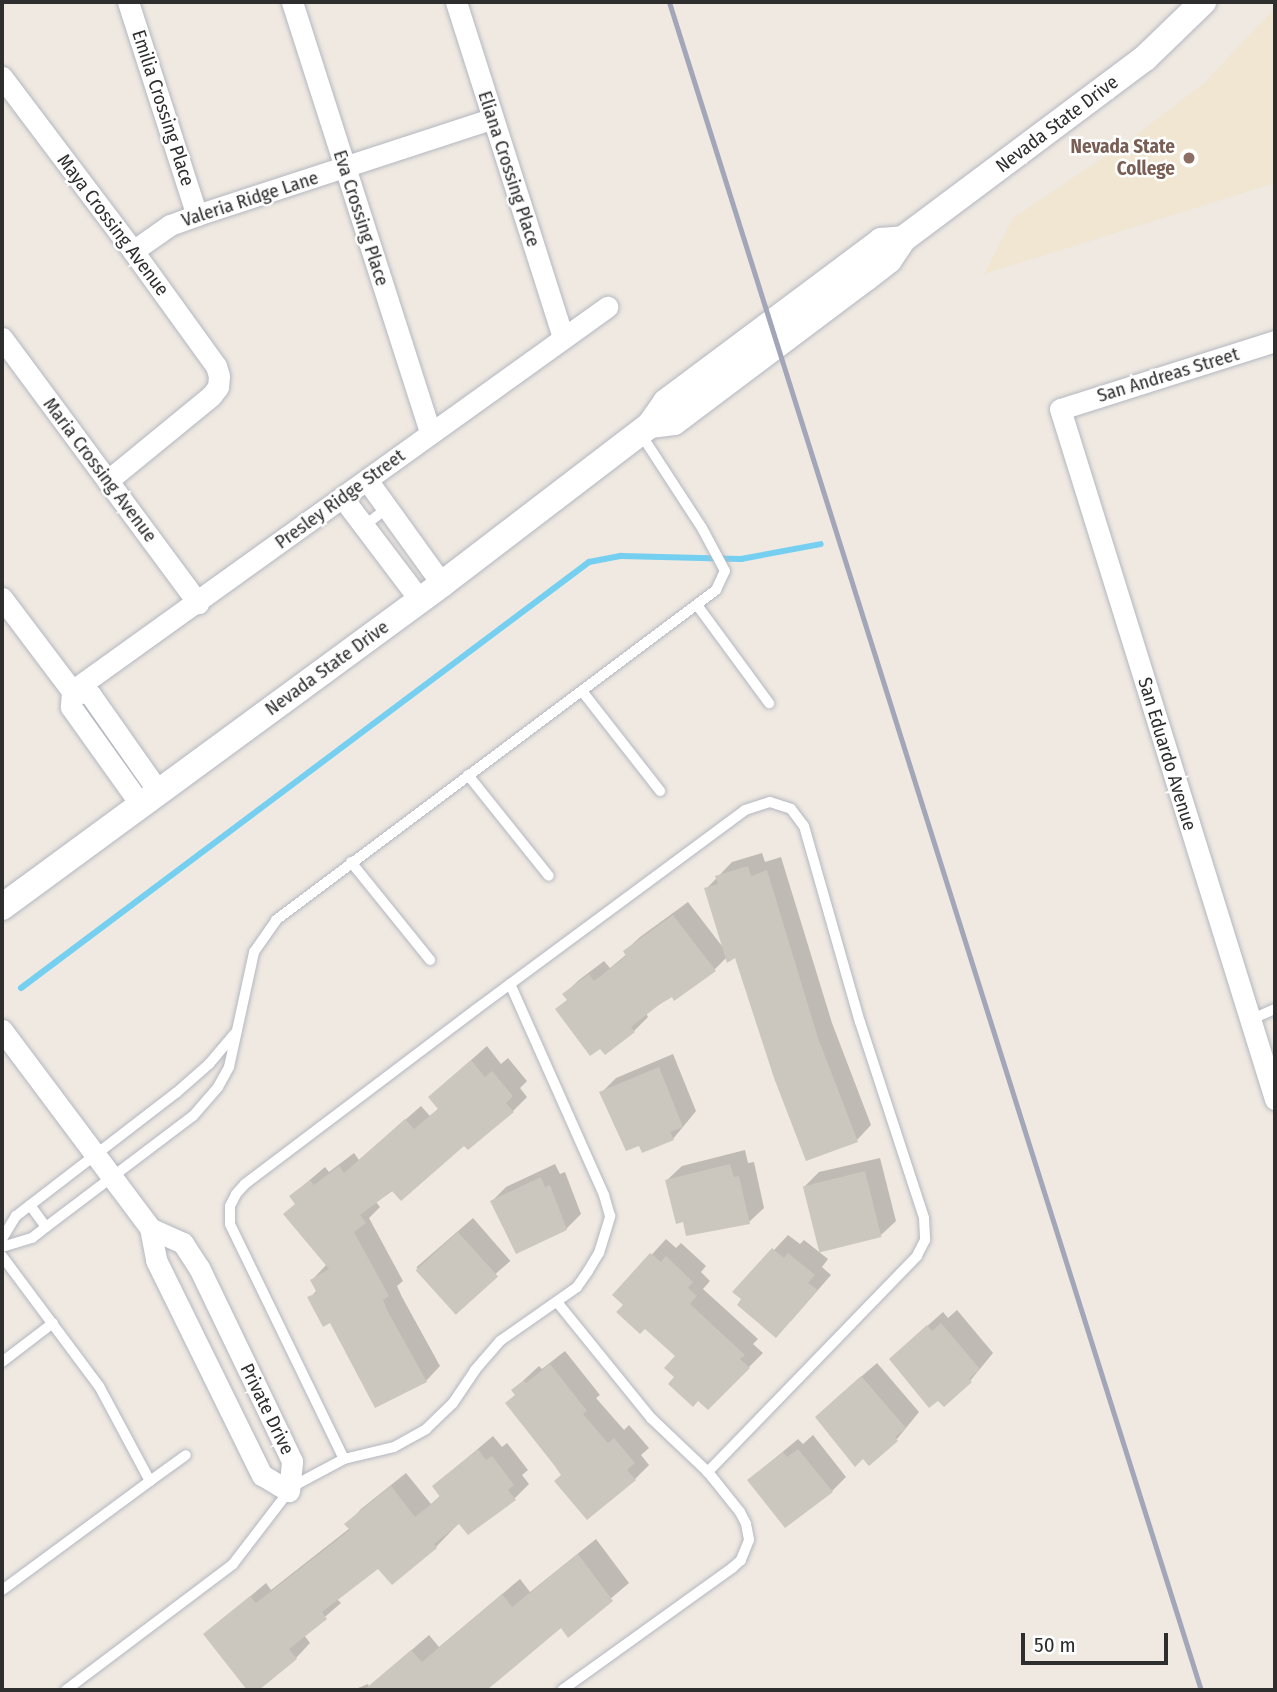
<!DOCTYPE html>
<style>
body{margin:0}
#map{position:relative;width:1277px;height:1692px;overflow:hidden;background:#efe9e1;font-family:"Fira Sans Condensed",sans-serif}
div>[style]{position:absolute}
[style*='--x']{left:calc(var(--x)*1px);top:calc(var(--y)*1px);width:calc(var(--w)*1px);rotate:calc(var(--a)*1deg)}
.education>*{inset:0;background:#f0e6d1}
.shadow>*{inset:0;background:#0003;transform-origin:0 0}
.stream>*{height:6px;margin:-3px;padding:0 3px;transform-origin:3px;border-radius:3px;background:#75cff0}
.building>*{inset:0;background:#cbc7bf;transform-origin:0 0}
.roads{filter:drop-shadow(0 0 2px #b4b7c1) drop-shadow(0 0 2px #b4b7c1)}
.service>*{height:10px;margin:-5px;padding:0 5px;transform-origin:5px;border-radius:5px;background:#fff}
.minor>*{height:21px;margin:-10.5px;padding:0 10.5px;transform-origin:10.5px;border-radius:10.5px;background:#fff}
.tertiary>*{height:26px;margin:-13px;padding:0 13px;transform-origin:13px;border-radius:13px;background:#fff}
.rail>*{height:5px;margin:-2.5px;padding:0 2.5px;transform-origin:2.5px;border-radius:2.5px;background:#a3a6b8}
.dots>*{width:19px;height:19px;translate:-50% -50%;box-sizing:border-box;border:4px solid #fff;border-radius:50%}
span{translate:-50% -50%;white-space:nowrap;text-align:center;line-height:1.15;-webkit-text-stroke:5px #fff;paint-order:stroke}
.street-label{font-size:19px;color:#2e2e2e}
.education-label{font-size:19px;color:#785e54;font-weight:700}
.right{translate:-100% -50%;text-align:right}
.frame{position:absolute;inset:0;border:4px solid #2e2e2e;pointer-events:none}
.scale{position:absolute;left:1021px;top:1633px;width:147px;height:32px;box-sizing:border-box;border:4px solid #2e2e2e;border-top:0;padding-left:9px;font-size:21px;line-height:24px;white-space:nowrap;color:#2e2e2e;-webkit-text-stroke:5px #fff;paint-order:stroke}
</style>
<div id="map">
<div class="education">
<i style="clip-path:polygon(1275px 8px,1275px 183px,984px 274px,1013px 218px,1135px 136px,1204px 83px)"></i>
</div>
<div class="shadow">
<i style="clip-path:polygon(762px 853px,765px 862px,781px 857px,832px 1023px,871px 1125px,857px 1140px,736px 955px,727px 957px,714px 970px,646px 1013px,648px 1017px,634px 1031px,558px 1009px,568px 999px,564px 994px,579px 980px,604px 961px,610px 968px,627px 954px,625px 951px,640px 937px,688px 902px,725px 950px,706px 889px,732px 862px)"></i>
<i style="clip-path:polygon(487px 1046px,501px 1064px,508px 1058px,527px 1081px,520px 1088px,527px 1097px,513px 1111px,376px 1202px,380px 1207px,369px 1218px,403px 1281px,397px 1286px,402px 1297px,440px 1366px,426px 1381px,310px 1298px,317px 1290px,312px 1280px,327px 1264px,291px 1196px,325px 1167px,329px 1172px,354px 1153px,359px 1160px,421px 1106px,430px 1116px,439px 1108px,445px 1083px)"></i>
<i style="clip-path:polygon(673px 1054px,696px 1111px,673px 1139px,602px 1092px,616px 1078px)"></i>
<i style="clip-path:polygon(745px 1150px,748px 1163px,754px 1162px,764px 1208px,749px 1222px,667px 1180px,682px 1166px)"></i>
<i style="clip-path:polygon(880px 1158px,896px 1221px,881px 1235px,805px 1186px,819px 1172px)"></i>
<i style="clip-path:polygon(555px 1164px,560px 1174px,565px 1172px,581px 1214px,566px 1229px,492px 1201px,506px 1187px)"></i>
<i style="left:473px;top:1218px;width:57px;height:75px;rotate:49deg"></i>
<i style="clip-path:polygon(788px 1235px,800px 1244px,804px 1240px,828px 1259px,822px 1267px,831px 1275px,791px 1321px,735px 1292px)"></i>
<i style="clip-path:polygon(666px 1239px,676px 1248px,681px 1243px,706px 1266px,701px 1272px,710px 1281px,703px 1289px,758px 1339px,753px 1344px,763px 1353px,708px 1408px,676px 1377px,677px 1356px,615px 1295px)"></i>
<i style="clip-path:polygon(957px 1310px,993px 1353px,970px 1381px,906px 1345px,943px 1312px,948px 1318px)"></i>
<i style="clip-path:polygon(565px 1351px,600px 1395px,596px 1398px,624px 1430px,629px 1425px,649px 1448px,641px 1455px,649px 1465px,635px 1479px,563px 1475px,513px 1390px,539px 1366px,542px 1369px)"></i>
<i style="clip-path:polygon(877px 1363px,919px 1412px,897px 1439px,832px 1402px)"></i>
<i style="clip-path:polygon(813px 1435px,846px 1477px,832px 1491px,749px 1480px,798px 1439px,803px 1444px)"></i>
<i style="clip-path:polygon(493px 1436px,502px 1447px,507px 1443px,528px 1470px,522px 1475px,529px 1484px,514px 1499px,460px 1522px,436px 1547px,379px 1566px,337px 1599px,341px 1603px,304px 1635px,310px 1643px,296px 1658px,256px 1690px,249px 1690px,206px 1634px,266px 1583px,271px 1590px,350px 1528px,347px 1524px,361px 1509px,406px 1473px,431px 1504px,441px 1495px,434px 1486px)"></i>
<i style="clip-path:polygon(596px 1539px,629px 1583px,568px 1635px,561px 1626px,483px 1690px,353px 1690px,368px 1684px,369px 1687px,429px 1635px,439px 1647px,520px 1579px,530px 1592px)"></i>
</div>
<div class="stream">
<i style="--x:21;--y:988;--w:710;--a:-36.87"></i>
<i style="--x:589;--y:562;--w:33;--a:-11"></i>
<i style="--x:621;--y:556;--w:120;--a:1.4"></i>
<i style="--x:741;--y:559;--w:81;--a:-10.6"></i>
</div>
<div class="building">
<i style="clip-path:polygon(748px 866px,751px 876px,767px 870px,818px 1038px,858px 1142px,806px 1161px,774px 1078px,735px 958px,727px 963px,704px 888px,718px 884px,715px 876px)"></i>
<i style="clip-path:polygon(673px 915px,716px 971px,674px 1001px,672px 997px,660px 1004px,631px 1027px,635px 1032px,605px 1055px,600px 1049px,590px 1056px,555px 1009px,567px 1000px,562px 994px,589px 974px,594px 981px,626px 956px,623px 951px)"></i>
<i style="clip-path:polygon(471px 1060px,485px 1077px,492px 1071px,513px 1096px,506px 1103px,514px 1112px,468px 1150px,464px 1146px,401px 1201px,392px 1191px,360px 1215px,366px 1223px,354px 1232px,389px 1296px,383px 1300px,388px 1312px,427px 1382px,375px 1408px,330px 1323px,323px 1327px,307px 1297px,317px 1293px,310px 1280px,329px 1269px,283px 1214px,295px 1204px,289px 1196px,310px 1180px,314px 1185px,339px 1166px,344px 1173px,405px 1119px,414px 1129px,438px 1109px,428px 1097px)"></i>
<i style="clip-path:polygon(659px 1067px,683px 1127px,670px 1132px,674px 1140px,642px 1153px,639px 1146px,626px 1151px,599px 1092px)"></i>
<i style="clip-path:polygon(730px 1164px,734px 1177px,739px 1176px,750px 1224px,686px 1236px,683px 1222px,676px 1224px,665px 1180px)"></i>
<i style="left:865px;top:1171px;width:68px;height:64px;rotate:76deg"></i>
<i style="clip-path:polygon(541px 1177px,545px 1187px,550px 1185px,567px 1230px,516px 1254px,490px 1201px)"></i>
<i style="left:458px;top:1232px;width:60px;height:57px;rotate:48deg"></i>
<i style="clip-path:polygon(772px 1248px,784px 1258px,788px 1253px,815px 1275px,808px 1283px,818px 1290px,776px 1338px,737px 1305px,741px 1299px,732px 1292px)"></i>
<i style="clip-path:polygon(650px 1253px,661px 1262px,666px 1256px,693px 1282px,688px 1288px,697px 1296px,690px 1304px,745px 1355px,740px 1359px,750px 1368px,708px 1410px,698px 1401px,693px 1407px,668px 1384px,674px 1377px,664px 1368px,675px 1356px,645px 1329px,640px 1334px,616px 1312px,623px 1305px,612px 1295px)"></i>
<i style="clip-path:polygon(941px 1323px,980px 1369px,969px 1379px,972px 1382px,944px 1407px,938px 1401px,929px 1408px,889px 1359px,927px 1325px,932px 1331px)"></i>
<i style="clip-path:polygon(550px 1364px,587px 1411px,583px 1414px,608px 1443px,614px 1438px,635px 1463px,627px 1470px,636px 1480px,587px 1520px,554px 1481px,561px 1475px,554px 1465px,505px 1403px,515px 1395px,511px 1390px,524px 1380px,526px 1383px)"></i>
<i style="clip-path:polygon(861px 1376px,906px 1428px,895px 1437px,898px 1441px,869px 1466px,863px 1459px,855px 1467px,815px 1417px)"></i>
<i style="clip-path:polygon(478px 1449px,486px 1460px,492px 1456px,514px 1485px,508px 1490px,516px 1500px,468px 1535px,459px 1524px,434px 1544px,437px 1548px,392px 1585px,378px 1569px,322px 1612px,327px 1619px,289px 1649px,297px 1659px,259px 1690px,247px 1690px,203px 1634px,250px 1596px,256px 1603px,350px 1530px,344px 1524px,391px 1486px,415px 1517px,440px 1497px,432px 1486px)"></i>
<i style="clip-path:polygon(798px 1449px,833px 1492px,785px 1528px,747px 1480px,783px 1452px,787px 1457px)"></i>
<i style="clip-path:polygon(578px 1554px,613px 1601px,568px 1638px,561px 1628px,487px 1690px,364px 1690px,411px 1650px,422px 1662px,502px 1594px,512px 1607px)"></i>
</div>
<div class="roads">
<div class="service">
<i style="--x:364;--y:526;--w:29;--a:-38"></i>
<i style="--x:697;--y:605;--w:122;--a:53.7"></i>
<i style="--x:582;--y:691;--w:127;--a:52"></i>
<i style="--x:468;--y:775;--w:129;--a:51.3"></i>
<i style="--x:351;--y:862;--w:126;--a:51.1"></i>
<i style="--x:1250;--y:1020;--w:27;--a:-24"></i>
<i style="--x:30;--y:1205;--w:27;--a:54"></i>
<i style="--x:2;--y:1239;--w:27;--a:-59"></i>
<i style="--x:16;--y:1216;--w:202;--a:-37.6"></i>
<i style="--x:176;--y:1093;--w:44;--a:-41.3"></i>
<i style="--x:209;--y:1064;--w:43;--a:-49.7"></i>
<i style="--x:2;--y:1247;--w:31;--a:-17"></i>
<i style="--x:32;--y:1238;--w:18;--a:-38"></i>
<i style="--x:46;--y:1227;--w:184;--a:-37.1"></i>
<i style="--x:193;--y:1116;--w:38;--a:-49"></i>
<i style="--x:218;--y:1087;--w:23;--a:-61"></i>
<i style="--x:229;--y:1067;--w:118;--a:-77.7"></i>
<i style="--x:254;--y:952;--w:39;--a:-55"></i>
<i style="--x:276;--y:920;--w:550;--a:-36.87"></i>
<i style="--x:716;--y:590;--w:21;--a:-65"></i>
<i style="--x:725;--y:571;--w:49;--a:-118.1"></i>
<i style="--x:702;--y:528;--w:113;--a:-123.1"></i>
<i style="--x:2;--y:1256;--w:162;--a:53.3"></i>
<i style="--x:99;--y:1386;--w:108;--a:61.8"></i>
<i style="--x:150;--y:1481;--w:184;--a:143.6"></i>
<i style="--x:557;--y:1302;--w:149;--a:51"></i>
<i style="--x:651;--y:1418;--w:79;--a:43.5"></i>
<i style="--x:708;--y:1472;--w:51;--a:51.3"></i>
<i style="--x:740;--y:1512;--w:13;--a:63"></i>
<i style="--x:746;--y:1524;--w:16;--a:79"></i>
<i style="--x:749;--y:1540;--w:22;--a:112"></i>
<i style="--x:741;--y:1560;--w:12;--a:138"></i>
<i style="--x:732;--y:1568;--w:209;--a:144.3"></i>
<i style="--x:2;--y:1362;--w:64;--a:-37.4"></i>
<i style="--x:344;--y:1459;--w:261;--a:-115.9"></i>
<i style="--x:230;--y:1224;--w:18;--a:-90"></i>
<i style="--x:230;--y:1206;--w:13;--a:-63"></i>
<i style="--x:236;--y:1194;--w:13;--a:-48"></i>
<i style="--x:245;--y:1184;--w:288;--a:-37.1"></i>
<i style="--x:475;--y:1010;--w:336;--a:-36.5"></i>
<i style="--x:745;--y:810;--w:26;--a:-18"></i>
<i style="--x:770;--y:802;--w:22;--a:18"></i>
<i style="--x:791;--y:809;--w:21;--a:53"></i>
<i style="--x:804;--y:826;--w:204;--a:74.1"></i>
<i style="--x:860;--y:1022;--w:206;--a:71.9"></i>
<i style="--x:924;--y:1218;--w:22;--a:87"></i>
<i style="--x:925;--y:1240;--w:18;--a:117"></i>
<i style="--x:917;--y:1256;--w:301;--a:134.1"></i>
<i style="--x:150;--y:1481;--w:44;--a:-35.8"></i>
<i style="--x:66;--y:1690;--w:209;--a:-37"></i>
<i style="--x:233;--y:1564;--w:92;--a:-52.5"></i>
<i style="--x:289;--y:1491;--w:13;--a:-39"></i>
<i style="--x:299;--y:1483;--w:51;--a:-28.1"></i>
<i style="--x:344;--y:1459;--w:51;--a:-13.5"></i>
<i style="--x:394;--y:1447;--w:37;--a:-29"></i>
<i style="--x:426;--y:1429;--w:37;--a:-44"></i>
<i style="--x:453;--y:1403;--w:40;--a:-56"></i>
<i style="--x:475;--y:1370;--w:38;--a:-49"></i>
<i style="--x:500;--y:1341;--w:94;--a:-35"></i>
<i style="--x:577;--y:1287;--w:19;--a:-55"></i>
<i style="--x:588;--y:1271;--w:21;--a:-59"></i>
<i style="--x:599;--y:1253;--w:39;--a:-73"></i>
<i style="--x:610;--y:1216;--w:22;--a:-106"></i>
<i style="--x:604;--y:1195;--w:231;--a:-114"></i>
</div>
<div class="minor">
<i style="--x:128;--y:2;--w:224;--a:72.1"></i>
<i style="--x:292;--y:2;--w:453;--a:72.2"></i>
<i style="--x:456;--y:2;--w:352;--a:72.3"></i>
<i style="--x:2;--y:77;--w:218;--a:53"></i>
<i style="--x:133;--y:251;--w:142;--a:54.2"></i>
<i style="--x:216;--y:366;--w:10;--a:73"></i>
<i style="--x:219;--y:376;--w:11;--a:95"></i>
<i style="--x:218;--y:387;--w:11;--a:128"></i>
<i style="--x:211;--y:396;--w:134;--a:140.7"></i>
<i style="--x:133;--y:251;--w:45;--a:-35.1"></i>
<i style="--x:170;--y:225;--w:29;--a:-20"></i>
<i style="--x:197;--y:215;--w:311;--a:-18.1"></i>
<i style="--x:2;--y:338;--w:330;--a:53.5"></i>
<i style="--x:1275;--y:341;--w:225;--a:162.4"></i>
<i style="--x:1060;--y:409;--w:723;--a:72.69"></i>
<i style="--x:367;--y:480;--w:128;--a:54.2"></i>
<i style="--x:342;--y:497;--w:129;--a:52.9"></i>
<i style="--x:2;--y:598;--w:116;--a:53"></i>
<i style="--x:72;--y:691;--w:16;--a:94"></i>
<i style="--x:71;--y:707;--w:120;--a:54.5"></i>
<i style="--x:72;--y:691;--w:659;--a:-35.67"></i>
<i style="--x:72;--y:691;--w:18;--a:9"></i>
<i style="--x:90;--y:694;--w:120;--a:54.9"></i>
<i style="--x:2;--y:1030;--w:247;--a:53.2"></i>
<i style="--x:150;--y:1228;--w:33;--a:79"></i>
<i style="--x:156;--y:1260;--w:240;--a:63.8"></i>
<i style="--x:262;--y:1475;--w:31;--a:31"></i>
<i style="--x:289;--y:1491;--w:30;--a:-84"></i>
<i style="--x:292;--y:1461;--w:214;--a:-115.7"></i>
<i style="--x:199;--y:1268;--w:30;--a:-123"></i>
<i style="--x:183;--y:1243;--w:36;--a:-156"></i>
</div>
<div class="tertiary">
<i style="--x:650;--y:425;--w:24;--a:-7"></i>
<i style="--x:674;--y:422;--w:240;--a:-36.9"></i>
<i style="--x:866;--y:278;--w:29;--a:-38"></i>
<i style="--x:889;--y:260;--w:25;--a:-56"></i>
<i style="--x:903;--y:239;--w:302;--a:-36.8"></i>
<i style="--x:1145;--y:58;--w:81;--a:-44"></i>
<i style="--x:2;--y:907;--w:546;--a:-36.28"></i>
<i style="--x:442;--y:584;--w:262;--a:-37.4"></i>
<i style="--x:650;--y:425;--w:28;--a:-55"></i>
<i style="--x:666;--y:402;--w:269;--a:-36.8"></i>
<i style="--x:881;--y:241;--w:22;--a:-5"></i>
</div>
</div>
<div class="rail">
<i style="--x:669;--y:2;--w:1770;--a:72.51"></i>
</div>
<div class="dots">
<i style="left:1189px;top:158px;background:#8d6e63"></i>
</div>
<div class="street-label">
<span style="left:163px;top:108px;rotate:72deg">Emilia Crossing Place</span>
<span style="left:1057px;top:124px;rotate:-37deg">Nevada State Drive</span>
<span style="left:509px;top:169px;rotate:72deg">Eliana Crossing Place</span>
<span style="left:250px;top:199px;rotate:-18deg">Valeria Ridge Lane</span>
<span style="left:361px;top:218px;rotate:72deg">Eva Crossing Place</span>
<span style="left:113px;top:225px;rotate:53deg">Maya Crossing Avenue</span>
<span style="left:1168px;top:375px;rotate:-17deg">San Andreas Street</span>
<span style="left:100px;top:470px;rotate:53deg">Maria Crossing Avenue</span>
<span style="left:340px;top:499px;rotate:-36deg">Presley Ridge Street</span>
<span style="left:327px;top:668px;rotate:-36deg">Nevada State Drive</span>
<span style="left:1167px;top:754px;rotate:73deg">San Eduardo Avenue</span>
<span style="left:267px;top:1409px;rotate:64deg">Private Drive</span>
</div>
<div class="education-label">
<span class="right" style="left:1175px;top:158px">Nevada State<br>College</span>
</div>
<div class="frame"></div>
<div class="scale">50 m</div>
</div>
